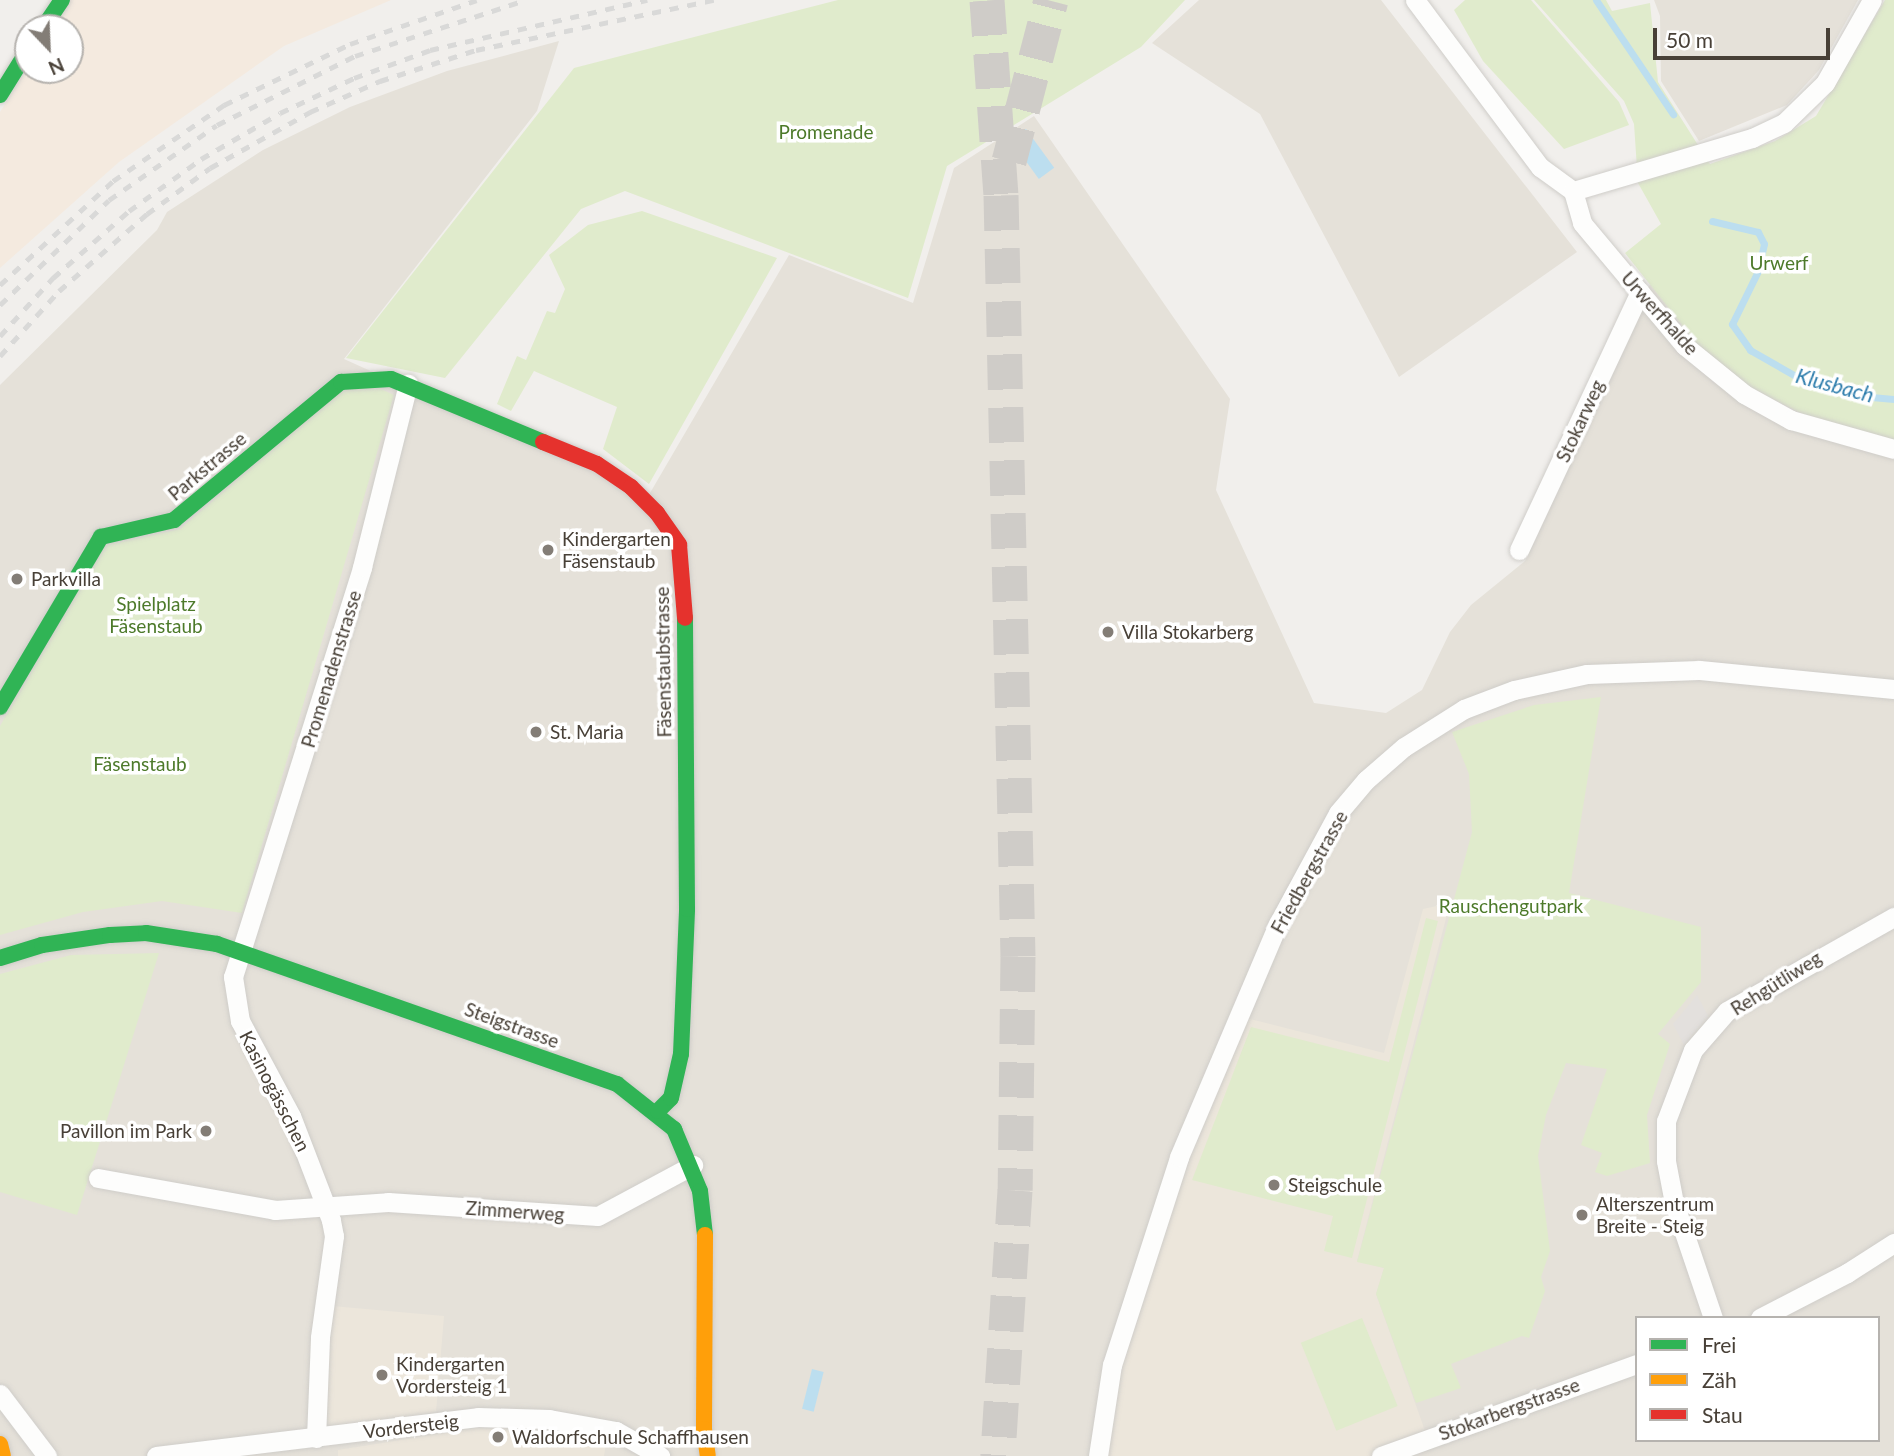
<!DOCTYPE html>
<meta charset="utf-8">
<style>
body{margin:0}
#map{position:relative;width:1894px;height:1456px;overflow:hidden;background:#f1efec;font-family:Lato,sans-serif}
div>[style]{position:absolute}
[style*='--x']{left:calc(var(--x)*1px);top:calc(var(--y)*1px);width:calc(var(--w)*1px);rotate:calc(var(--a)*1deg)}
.residential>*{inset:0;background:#e5e1d9}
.commercial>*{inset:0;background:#f4eadf}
.education>*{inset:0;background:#ece6db}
.green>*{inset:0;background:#e0ebcc;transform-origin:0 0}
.parking>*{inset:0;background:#e3e0dd}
.water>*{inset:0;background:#bcdeef;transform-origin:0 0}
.stream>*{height:7px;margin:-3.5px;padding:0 3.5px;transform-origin:3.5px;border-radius:3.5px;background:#bcdeef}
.highway-tunnel>*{height:35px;margin-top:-17.5px;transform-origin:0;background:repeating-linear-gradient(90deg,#cfccc8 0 35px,transparent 0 53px)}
.roads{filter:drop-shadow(0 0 2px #cfcdc9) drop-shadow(0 0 2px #cfcdc9)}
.street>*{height:19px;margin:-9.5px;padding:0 9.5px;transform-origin:9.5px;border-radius:9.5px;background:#fdfdfc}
.fast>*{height:16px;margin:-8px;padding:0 8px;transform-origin:8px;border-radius:8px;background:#30b455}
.slow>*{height:16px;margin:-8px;padding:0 8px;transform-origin:8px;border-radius:8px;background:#ff9f0a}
.jam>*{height:16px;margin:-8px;padding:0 8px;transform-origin:8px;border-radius:8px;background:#e5322d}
.rail>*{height:5px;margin-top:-2.5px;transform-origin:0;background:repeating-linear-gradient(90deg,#d9d9d8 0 9px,transparent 0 18px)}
.dots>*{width:19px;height:19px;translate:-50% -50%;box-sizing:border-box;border:4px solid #fff;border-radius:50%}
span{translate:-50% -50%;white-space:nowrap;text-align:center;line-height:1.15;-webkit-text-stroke:7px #fff;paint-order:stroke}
.park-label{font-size:19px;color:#4d7a2a}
.street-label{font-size:19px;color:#484037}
.poi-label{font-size:19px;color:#484037}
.left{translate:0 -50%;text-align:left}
.right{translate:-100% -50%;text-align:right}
.water-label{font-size:21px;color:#2e7dac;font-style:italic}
.legend{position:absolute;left:1635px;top:1316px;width:245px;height:126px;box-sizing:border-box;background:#fff;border:2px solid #b6b3af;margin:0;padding:9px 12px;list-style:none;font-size:21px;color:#484037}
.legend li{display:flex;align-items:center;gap:14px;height:35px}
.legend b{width:35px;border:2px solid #b6b3af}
.north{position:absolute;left:14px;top:14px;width:70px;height:70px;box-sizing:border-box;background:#fff;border:2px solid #b6b3af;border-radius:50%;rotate:157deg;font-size:19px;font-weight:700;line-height:28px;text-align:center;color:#484037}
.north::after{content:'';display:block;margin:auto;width:24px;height:32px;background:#837d76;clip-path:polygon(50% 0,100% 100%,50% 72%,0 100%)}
.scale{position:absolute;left:1653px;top:28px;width:177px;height:32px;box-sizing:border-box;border:4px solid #484037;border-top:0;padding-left:9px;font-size:21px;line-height:24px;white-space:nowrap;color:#484037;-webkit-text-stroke:5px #fff;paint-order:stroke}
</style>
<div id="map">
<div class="residential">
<i style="clip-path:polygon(1199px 0,1381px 0,1577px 252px,1399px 377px,1260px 114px,1152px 43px)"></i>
<i style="clip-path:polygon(1654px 0,1858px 0,1819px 70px,1787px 105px,1699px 141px,1661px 81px,1660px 16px)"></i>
<i style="clip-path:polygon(evenodd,559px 41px,537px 111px,344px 359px,613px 480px,643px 505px,789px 255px,913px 303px,954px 168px,1034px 116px,1230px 399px,1216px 490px,1314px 703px,1386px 713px,1422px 690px,1450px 632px,1471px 605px,1525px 561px,1650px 284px,1696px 343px,1894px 441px,1894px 1456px,0 1456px,0 385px,157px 230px,167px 212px,263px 150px,350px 107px,447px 71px,559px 41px,1637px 1318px,1878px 1318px,1878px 1440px,1637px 1440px,1637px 1318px)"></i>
</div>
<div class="commercial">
<i style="clip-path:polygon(69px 0,391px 0,284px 46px,119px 162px,0 268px,0 112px,28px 67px,70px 70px,70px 28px,52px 28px)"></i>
</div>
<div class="education">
<i style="clip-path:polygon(1450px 903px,1357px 1261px,1384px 1268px,1376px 1294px,1428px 1439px,1381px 1456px,1098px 1456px,1112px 1365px,1179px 1157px,1246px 1018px,1384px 1053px,1423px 909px)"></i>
<i style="clip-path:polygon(332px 1306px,444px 1316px,436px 1412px,322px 1431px)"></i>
<i style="clip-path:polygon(477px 1428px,547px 1432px,606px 1443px,604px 1456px,338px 1456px,338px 1450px)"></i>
</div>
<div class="green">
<i style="clip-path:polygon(838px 0,1185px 0,1141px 47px,947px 166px,908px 298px,625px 191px,581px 209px,445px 378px,346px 358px,574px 68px)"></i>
<i style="clip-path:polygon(1465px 0,1531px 0,1619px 102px,1629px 125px,1564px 149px,1483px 61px,1454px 10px)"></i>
<i style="clip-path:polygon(1534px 0,1606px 0,1612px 11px,1650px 3px,1658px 82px,1710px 164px,1775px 141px,1816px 116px,1885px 0,1894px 0,1894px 441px,1824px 425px,1750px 387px,1696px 343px,1625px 253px,1661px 224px,1638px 183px,1634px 124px,1624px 101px)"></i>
<i style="clip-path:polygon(642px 211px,777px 258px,649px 484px,603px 449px,617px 407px,534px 371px,511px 411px,497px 404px,517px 356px,526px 360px,547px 311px,555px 313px,565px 289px,549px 255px,588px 225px)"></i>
<i style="clip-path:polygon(370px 384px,394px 395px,242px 913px,162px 901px,83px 912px,0 935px,0 726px,105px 545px,180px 529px,345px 386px)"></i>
<i style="clip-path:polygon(1601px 697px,1569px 893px,1701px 927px,1701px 982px,1658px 1034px,1670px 1044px,1647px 1115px,1650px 1163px,1607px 1176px,1595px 1172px,1602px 1153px,1581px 1145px,1607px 1069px,1566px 1063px,1546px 1115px,1538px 1156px,1550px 1251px,1541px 1277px,1545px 1291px,1529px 1338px,1522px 1336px,1451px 1364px,1461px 1388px,1416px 1403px,1376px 1294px,1384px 1268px,1357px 1262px,1472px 832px,1469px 774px,1452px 732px,1534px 705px)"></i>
<i style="clip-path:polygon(1426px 918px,1438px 921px,1352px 1258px,1324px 1251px,1333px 1216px,1192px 1180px,1251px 1027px,1389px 1062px)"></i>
<i style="clip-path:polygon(159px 953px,77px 1215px,0 1192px,0 974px,71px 955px)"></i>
<i style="left:1362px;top:1318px;width:95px;height:66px;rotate:68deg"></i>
</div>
<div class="parking">
<i style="clip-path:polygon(1697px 995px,1708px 1016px,1684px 1045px,1673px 1024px)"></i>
</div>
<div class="water">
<i style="left:1026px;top:129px;width:48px;height:19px;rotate:54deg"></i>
<i style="left:812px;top:1369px;width:12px;height:41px;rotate:14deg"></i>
</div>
<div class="stream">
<i style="--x:1596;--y:0;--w:138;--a:56"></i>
<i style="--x:1712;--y:221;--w:47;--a:13.4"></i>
<i style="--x:1758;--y:232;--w:13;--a:63"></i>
<i style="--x:1764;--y:244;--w:28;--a:103"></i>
<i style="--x:1758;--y:271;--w:59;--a:116.1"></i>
<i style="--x:1732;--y:324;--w:32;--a:55"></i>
<i style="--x:1750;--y:350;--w:56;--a:29.7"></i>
<i style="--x:1799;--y:378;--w:64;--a:16.4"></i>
<i style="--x:1860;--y:396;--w:34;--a:5"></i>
</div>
<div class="highway-tunnel">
<i style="--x:987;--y:0;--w:196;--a:85.9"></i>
<i style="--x:1001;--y:195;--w:761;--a:88.72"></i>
<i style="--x:1018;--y:956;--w:234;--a:90.7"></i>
<i style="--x:1015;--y:1190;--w:267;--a:93.7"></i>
<i style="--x:1009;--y:161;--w:166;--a:-75.4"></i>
</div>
<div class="roads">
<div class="street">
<i style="--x:1415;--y:0;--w:209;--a:53.2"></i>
<i style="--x:1540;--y:167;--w:41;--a:36"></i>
<i style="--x:1573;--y:191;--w:187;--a:-16.5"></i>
<i style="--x:1752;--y:138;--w:35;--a:-25"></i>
<i style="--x:1784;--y:123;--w:57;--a:-44.3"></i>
<i style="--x:1825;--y:83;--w:95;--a:-60.5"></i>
<i style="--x:1573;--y:191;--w:33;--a:74"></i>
<i style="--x:1582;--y:223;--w:160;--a:50.1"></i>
<i style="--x:1685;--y:346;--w:76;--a:39.1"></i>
<i style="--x:1744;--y:394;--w:54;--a:29"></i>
<i style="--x:1791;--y:420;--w:107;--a:15.7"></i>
<i style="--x:1519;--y:550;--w:285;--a:-64.9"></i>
<i style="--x:98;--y:1178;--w:180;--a:10.2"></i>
<i style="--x:275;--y:1210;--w:113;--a:-4"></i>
<i style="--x:388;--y:1202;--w:210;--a:3.8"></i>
<i style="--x:598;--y:1216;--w:108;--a:-28.2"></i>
<i style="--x:1713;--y:1318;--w:121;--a:-108.7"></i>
<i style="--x:1674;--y:1203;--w:43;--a:-100.8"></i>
<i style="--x:1666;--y:1161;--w:40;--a:-90"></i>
<i style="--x:1666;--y:1121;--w:76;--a:-69.2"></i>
<i style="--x:1693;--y:1050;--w:52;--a:-48.9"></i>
<i style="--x:1727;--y:1011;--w:192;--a:-29.4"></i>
<i style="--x:1760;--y:1318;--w:98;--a:-27.3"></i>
<i style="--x:1847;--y:1273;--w:56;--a:-32.6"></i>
<i style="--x:0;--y:1394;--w:78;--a:52.8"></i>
<i style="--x:316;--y:1438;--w:101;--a:-87.7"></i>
<i style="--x:320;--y:1337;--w:102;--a:-82.1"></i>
<i style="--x:334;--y:1236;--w:16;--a:-101"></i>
<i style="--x:331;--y:1220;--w:111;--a:-111"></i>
<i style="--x:291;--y:1116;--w:108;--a:-118.2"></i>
<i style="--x:240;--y:1021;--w:45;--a:-99"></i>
<i style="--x:233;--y:977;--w:430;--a:-72.5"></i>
<i style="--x:362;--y:567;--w:189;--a:-75.9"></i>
<i style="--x:156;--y:1456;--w:324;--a:-6.9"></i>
<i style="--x:478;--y:1417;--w:71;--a:1.6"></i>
<i style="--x:549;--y:1419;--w:68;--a:10.2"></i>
<i style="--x:616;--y:1431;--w:51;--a:29.6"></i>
<i style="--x:1098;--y:1456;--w:92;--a:-81.3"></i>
<i style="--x:1112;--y:1365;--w:219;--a:-72.1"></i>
<i style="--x:1179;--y:1157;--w:253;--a:-67"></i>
<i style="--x:1278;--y:924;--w:126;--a:-61.6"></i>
<i style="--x:1338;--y:813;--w:43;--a:-49.7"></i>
<i style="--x:1366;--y:780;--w:50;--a:-41"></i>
<i style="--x:1404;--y:747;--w:71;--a:-32.3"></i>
<i style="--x:1464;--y:709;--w:53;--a:-20.8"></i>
<i style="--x:1514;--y:690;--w:75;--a:-12.4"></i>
<i style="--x:1587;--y:674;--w:112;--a:-2"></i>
<i style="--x:1699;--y:670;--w:196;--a:5.6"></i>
<i style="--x:1381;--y:1456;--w:272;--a:-19.8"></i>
</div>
<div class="fast">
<i style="--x:43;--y:28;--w:34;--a:-56"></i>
<i style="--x:0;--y:95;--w:53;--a:-58.1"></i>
<i style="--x:0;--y:707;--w:198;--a:-59.3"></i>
<i style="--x:101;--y:537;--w:75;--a:-13.1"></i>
<i style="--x:174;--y:520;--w:217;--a:-39.6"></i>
<i style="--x:341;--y:382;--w:50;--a:-3.4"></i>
<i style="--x:391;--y:379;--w:165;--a:22.5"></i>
<i style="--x:0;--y:958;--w:44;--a:-17.2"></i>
<i style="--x:42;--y:945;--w:69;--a:-8.4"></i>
<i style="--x:110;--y:935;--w:36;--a:-3"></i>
<i style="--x:146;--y:933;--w:72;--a:8.8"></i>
<i style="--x:217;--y:944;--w:424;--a:19.3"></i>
<i style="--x:617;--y:1084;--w:73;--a:38.3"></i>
<i style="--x:674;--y:1129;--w:67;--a:67.2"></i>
<i style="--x:700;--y:1191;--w:44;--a:83.5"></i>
<i style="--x:658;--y:1111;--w:18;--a:-45"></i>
<i style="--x:671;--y:1098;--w:45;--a:-77.2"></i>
<i style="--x:681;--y:1054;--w:145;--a:-87.6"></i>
<i style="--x:687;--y:909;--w:291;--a:-90.4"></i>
</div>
<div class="slow">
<i style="--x:705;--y:1235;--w:194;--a:90.3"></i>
<i style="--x:704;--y:1429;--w:27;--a:82"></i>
<i style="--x:0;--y:1444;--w:12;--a:76"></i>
</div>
<div class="jam">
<i style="--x:543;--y:442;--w:58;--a:22.2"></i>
<i style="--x:597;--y:464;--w:41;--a:34.1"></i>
<i style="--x:631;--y:487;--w:37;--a:45"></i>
<i style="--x:657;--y:513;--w:39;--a:55"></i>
<i style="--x:679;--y:545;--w:73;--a:85.3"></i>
</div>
</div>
<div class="rail">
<i style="--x:0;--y:285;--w:154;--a:-42.6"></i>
<i style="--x:113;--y:181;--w:135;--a:-34.4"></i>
<i style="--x:224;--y:105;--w:140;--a:-25.8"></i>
<i style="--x:350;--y:44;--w:134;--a:-19.1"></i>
<i style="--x:0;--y:305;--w:151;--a:-43.9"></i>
<i style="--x:109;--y:200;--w:131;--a:-34.8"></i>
<i style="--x:217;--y:125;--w:154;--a:-26.6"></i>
<i style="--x:355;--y:56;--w:179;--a:-18.2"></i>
<i style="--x:0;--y:336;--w:79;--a:-47.6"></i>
<i style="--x:53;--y:278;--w:101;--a:-41.4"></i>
<i style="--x:129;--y:211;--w:89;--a:-35.8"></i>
<i style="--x:201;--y:159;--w:91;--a:-30.2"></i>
<i style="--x:280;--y:113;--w:82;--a:-25.3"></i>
<i style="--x:354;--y:78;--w:81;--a:-20.2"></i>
<i style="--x:430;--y:50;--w:223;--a:-13"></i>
<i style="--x:0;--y:356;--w:88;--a:-47.8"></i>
<i style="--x:59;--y:291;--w:117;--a:-41.2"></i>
<i style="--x:147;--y:214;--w:78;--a:-36.1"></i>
<i style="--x:210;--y:168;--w:115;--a:-29.2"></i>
<i style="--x:310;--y:112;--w:77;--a:-23.9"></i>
<i style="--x:380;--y:81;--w:101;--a:-17.9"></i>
<i style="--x:476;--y:50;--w:243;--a:-11.9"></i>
</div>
<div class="dots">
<i style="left:548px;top:550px;background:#837d76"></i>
<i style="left:17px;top:579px;background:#837d76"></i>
<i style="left:1108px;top:632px;background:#837d76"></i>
<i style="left:536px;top:732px;background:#837d76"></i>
<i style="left:206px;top:1131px;background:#837d76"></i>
<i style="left:1274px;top:1185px;background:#837d76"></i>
<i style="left:1582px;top:1215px;background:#837d76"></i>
<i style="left:382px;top:1375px;background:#837d76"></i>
<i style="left:498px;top:1437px;background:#837d76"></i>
</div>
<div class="park-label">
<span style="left:826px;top:132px">Promenade</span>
<span style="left:1779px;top:263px">Urwerf</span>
<span style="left:156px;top:615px">Spielplatz<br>Fäsenstaub</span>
<span style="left:140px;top:764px">Fäsenstaub</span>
<span style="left:1511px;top:906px">Rauschengutpark</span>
</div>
<div class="street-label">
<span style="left:1660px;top:313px;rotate:48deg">Urwerfhalde</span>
<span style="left:1580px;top:421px;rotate:-65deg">Stokarweg</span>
<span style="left:207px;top:466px;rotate:-40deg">Parkstrasse</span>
<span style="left:663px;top:662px;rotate:-91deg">Fäsenstaubstrasse</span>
<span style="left:331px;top:669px;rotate:-73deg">Promenadenstrasse</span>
<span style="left:1309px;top:872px;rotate:-61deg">Friedbergstrasse</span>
<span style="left:1776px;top:983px;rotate:-32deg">Rehgütliweg</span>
<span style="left:512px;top:1025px;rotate:20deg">Steigstrasse</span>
<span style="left:275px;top:1091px;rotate:63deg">Kasinogässchen</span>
<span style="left:515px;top:1211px;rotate:4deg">Zimmerweg</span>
<span style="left:1509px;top:1409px;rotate:-20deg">Stokarbergstrasse</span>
<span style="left:411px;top:1426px;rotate:-7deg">Vordersteig</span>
</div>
<div class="poi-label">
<span class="left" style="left:562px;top:550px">Kindergarten<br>Fäsenstaub</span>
<span class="left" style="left:31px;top:579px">Parkvilla</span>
<span class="left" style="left:1122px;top:632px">Villa Stokarberg</span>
<span class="left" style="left:550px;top:732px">St. Maria</span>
<span class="right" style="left:192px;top:1131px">Pavillon im Park</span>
<span class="left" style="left:1288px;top:1185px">Steigschule</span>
<span class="left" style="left:1596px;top:1215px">Alterszentrum<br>Breite - Steig</span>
<span class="left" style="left:396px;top:1375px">Kindergarten<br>Vordersteig 1</span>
<span class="left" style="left:512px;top:1437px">Waldorfschule Schaffhausen</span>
</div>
<div class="water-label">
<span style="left:1835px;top:385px;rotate:15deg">Klusbach</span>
</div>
<ul class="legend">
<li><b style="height:9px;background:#30b455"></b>Frei</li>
<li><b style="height:9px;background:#ff9f0a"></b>Zäh</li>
<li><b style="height:9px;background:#e5322d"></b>Stau</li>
</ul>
<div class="north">N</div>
<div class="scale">50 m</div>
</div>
